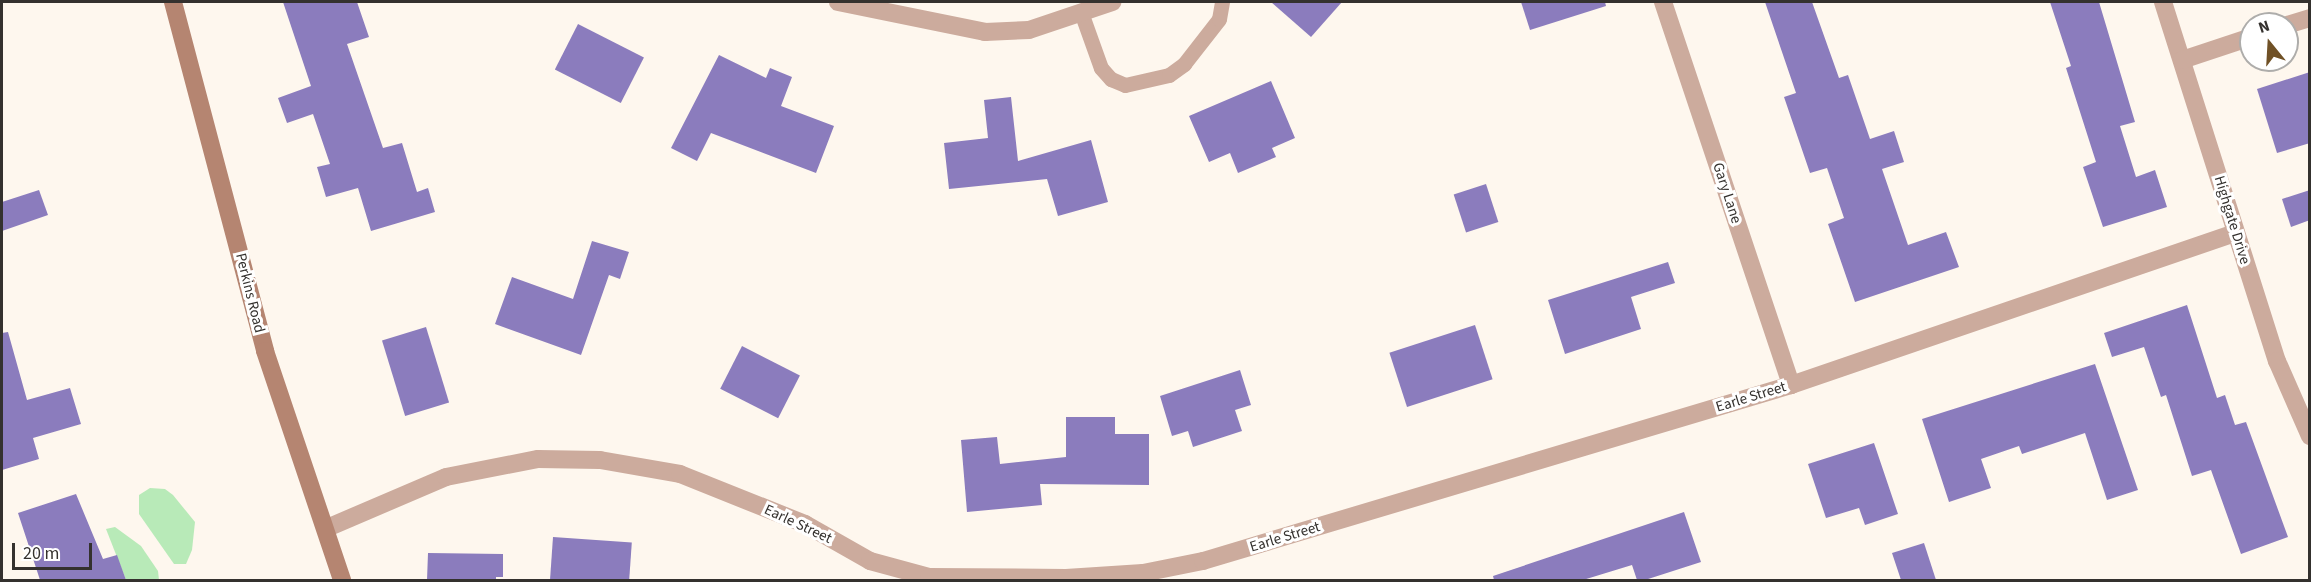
<!DOCTYPE html>
<style>
body{margin:0}
#map{position:relative;width:2311px;height:582px;overflow:hidden;background:#fef7ee;font-family:"Source Sans 3",sans-serif}
div>[style]{position:absolute}
[style*='--x']{left:calc(var(--x)*1px);top:calc(var(--y)*1px);width:calc(var(--w)*1px);rotate:calc(var(--a)*1deg)}
.green>*{inset:0;background:#b8eab8}
.building>*{inset:0;background:#8b7cbd;transform-origin:0 0}
.lane>*{height:15px;margin:-7.5px;padding:0 7.5px;transform-origin:7.5px;border-radius:7.5px;background:#ccab9d}
.street>*{height:18px;margin:-9px;padding:0 9px;transform-origin:9px;border-radius:9px;background:#ccab9d}
.secondary>*{height:18px;margin:-9px;padding:0 9px;transform-origin:9px;border-radius:9px;background:#b58571}
span{translate:-50% -50%;white-space:nowrap;text-align:center;line-height:1.15;-webkit-text-stroke:6px #fff;paint-order:stroke}
.street-label{font-size:15px;color:#34312e}
.frame{position:absolute;inset:0;border:3px solid #34312e;pointer-events:none}
.north{position:absolute;left:2239px;top:12px;width:60px;height:60px;box-sizing:border-box;background:#fff;border:2px solid #aeadab;border-radius:50%;rotate:342deg;font-size:16px;font-weight:700;line-height:24px;text-align:center;color:#34312e}
.north::after{content:'';display:block;margin:auto;width:21px;height:27px;background:#705126;clip-path:polygon(50% 0,100% 100%,50% 72%,0 100%)}
.scale{position:absolute;left:12px;top:543px;width:80px;height:27px;box-sizing:border-box;border:3px solid #34312e;border-top:0;padding-left:8px;font-size:18px;line-height:21px;white-space:nowrap;color:#34312e;-webkit-text-stroke:4px #fff;paint-order:stroke}
</style>
<div id="map">
<div class="green">
<i style="clip-path:polygon(150px 488px,165px 489px,173px 495px,195px 522px,192px 550px,186px 564px,174px 564px,139px 514px,139px 495px)"></i>
<i style="clip-path:polygon(115px 527px,141px 546px,158px 571px,159px 580px,126px 580px,106px 529px)"></i>
</div>
<div class="building">
<i style="clip-path:polygon(283px 2px,357px 2px,369px 37px,347px 44px,383px 148px,402px 143px,417px 192px,428px 188px,435px 212px,371px 231px,358px 188px,326px 197px,317px 167px,330px 164px,313px 114px,287px 123px,278px 98px,311px 86px)"></i>
<i style="clip-path:polygon(1271px 2px,1342px 2px,1311px 37px)"></i>
<i style="clip-path:polygon(1521px 2px,1605px 2px,1606px 6px,1530px 30px)"></i>
<i style="clip-path:polygon(1765px 2px,1812px 2px,1839px 78px,1848px 75px,1870px 139px,1894px 131px,1904px 162px,1882px 169px,1908px 245px,1946px 232px,1959px 267px,1855px 302px,1828px 224px,1844px 218px,1827px 168px,1810px 173px,1784px 97px,1796px 93px)"></i>
<i style="clip-path:polygon(2050px 2px,2099px 2px,2135px 122px,2120px 126px,2136px 177px,2155px 170px,2167px 207px,2103px 227px,2083px 167px,2096px 162px,2066px 68px,2071px 66px)"></i>
<i style="left:578px;top:24px;width:74px;height:51px;rotate:27deg"></i>
<i style="clip-path:polygon(719px 55px,766px 78px,770px 68px,792px 77px,781px 106px,834px 126px,816px 173px,711px 133px,697px 161px,671px 148px)"></i>
<i style="clip-path:polygon(2310px 72px,2310px 143px,2277px 153px,2257px 89px)"></i>
<i style="clip-path:polygon(1271px 81px,1295px 138px,1272px 148px,1276px 157px,1238px 173px,1230px 153px,1209px 162px,1189px 116px)"></i>
<i style="clip-path:polygon(1011px 97px,1018px 161px,1091px 140px,1108px 202px,1058px 216px,1047px 179px,949px 189px,944px 143px,988px 138px,984px 100px)"></i>
<i style="left:1486px;top:184px;width:40px;height:34px;rotate:72deg"></i>
<i style="clip-path:polygon(39px 190px,48px 215px,2px 231px,2px 202px)"></i>
<i style="clip-path:polygon(2310px 190px,2310px 220px,2291px 227px,2282px 199px)"></i>
<i style="clip-path:polygon(592px 241px,629px 252px,620px 279px,609px 275px,581px 355px,495px 324px,512px 277px,573px 299px)"></i>
<i style="clip-path:polygon(1668px 262px,1675px 283px,1631px 297px,1641px 329px,1565px 354px,1548px 300px)"></i>
<i style="clip-path:polygon(2187px 305px,2217px 398px,2225px 395px,2235px 425px,2246px 422px,2288px 537px,2241px 554px,2211px 470px,2192px 476px,2166px 395px,2161px 397px,2144px 347px,2112px 357px,2104px 333px)"></i>
<i style="left:1475px;top:325px;width:57px;height:90px;rotate:72deg"></i>
<i style="left:426px;top:327px;width:79px;height:46px;rotate:73deg"></i>
<i style="clip-path:polygon(8px 332px,27px 400px,70px 388px,81px 424px,33px 438px,39px 459px,2px 470px,2px 333px)"></i>
<i style="left:742px;top:346px;width:65px;height:48px;rotate:27deg"></i>
<i style="clip-path:polygon(2095px 364px,2138px 490px,2107px 500px,2085px 433px,2022px 454px,2019px 446px,1981px 459px,1991px 488px,1949px 502px,1922px 419px)"></i>
<i style="clip-path:polygon(1240px 370px,1251px 405px,1235px 410px,1242px 431px,1193px 447px,1188px 431px,1172px 436px,1160px 396px)"></i>
<i style="clip-path:polygon(1066px 417px,1115px 417px,1115px 434px,1149px 434px,1149px 485px,1040px 484px,1042px 505px,967px 512px,961px 440px,997px 437px,1000px 464px,1066px 457px)"></i>
<i style="clip-path:polygon(1874px 443px,1898px 514px,1865px 525px,1859px 508px,1826px 518px,1808px 464px)"></i>
<i style="clip-path:polygon(76px 494px,103px 559px,117px 555px,126px 580px,40px 580px,18px 513px)"></i>
<i style="clip-path:polygon(1684px 512px,1701px 562px,1645px 580px,1637px 580px,1632px 565px,1583px 580px,1494px 580px,1493px 576px)"></i>
<i style="left:553px;top:537px;width:79px;height:43px;rotate:4deg"></i>
<i style="clip-path:polygon(1924px 543px,1936px 580px,1901px 580px,1892px 553px)"></i>
<i style="clip-path:polygon(428px 553px,503px 554px,503px 577px,496px 577px,496px 580px,427px 580px)"></i>
</div>
<div class="lane">
<i style="--x:1082;--y:15;--w:56;--a:70.3"></i>
<i style="--x:1101;--y:68;--w:15;--a:48"></i>
<i style="--x:1111;--y:79;--w:15;--a:23"></i>
<i style="--x:1125;--y:85;--w:45;--a:-12.8"></i>
<i style="--x:1169;--y:75;--w:19;--a:-36"></i>
<i style="--x:1184;--y:64;--w:57;--a:-52.1"></i>
<i style="--x:1219;--y:19;--w:17;--a:-80"></i>
</div>
<div class="street">
<i style="--x:838;--y:2;--w:150;--a:11.5"></i>
<i style="--x:985;--y:32;--w:44;--a:-2.6"></i>
<i style="--x:1029;--y:30;--w:88;--a:-18.6"></i>
<i style="--x:1663;--y:2;--w:404;--a:71.5"></i>
<i style="--x:2163;--y:2;--w:377;--a:72.4"></i>
<i style="--x:2277;--y:361;--w:82;--a:66.3"></i>
<i style="--x:2287;--y:25;--w:24;--a:-17"></i>
<i style="--x:2182;--y:60;--w:73;--a:-18.4"></i>
<i style="--x:327;--y:528;--w:129;--a:-23.2"></i>
<i style="--x:446;--y:477;--w:94;--a:-11.1"></i>
<i style="--x:538;--y:459;--w:62;--a:0.9"></i>
<i style="--x:600;--y:460;--w:81;--a:9.9"></i>
<i style="--x:680;--y:474;--w:135;--a:21.8"></i>
<i style="--x:805;--y:524;--w:75;--a:29.6"></i>
<i style="--x:870;--y:561;--w:61;--a:15.2"></i>
<i style="--x:929;--y:577;--w:137;--a:0.4"></i>
<i style="--x:1066;--y:578;--w:77;--a:-3.7"></i>
<i style="--x:1143;--y:573;--w:61;--a:-11.3"></i>
<i style="--x:1203;--y:561;--w:614;--a:-16.66"></i>
<i style="--x:1791;--y:385;--w:470;--a:-18.9"></i>
</div>
<div class="secondary">
<i style="--x:173;--y:2;--w:361;--a:75.2"></i>
<i style="--x:265;--y:351;--w:242;--a:71.4"></i>
</div>
<div class="street-label">
<span style="left:1727px;top:193px;rotate:72deg">Gary Lane</span>
<span style="left:2232px;top:220px;rotate:73deg">Highgate Drive</span>
<span style="left:250px;top:293px;rotate:76deg">Perkins Road</span>
<span style="left:1751px;top:397px;rotate:-17deg">Earle Street</span>
<span style="left:798px;top:524px;rotate:25deg">Earle Street</span>
<span style="left:1285px;top:537px;rotate:-17deg">Earle Street</span>
</div>
<div class="frame"></div>
<div class="north">N</div>
<div class="scale">20 m</div>
</div>
